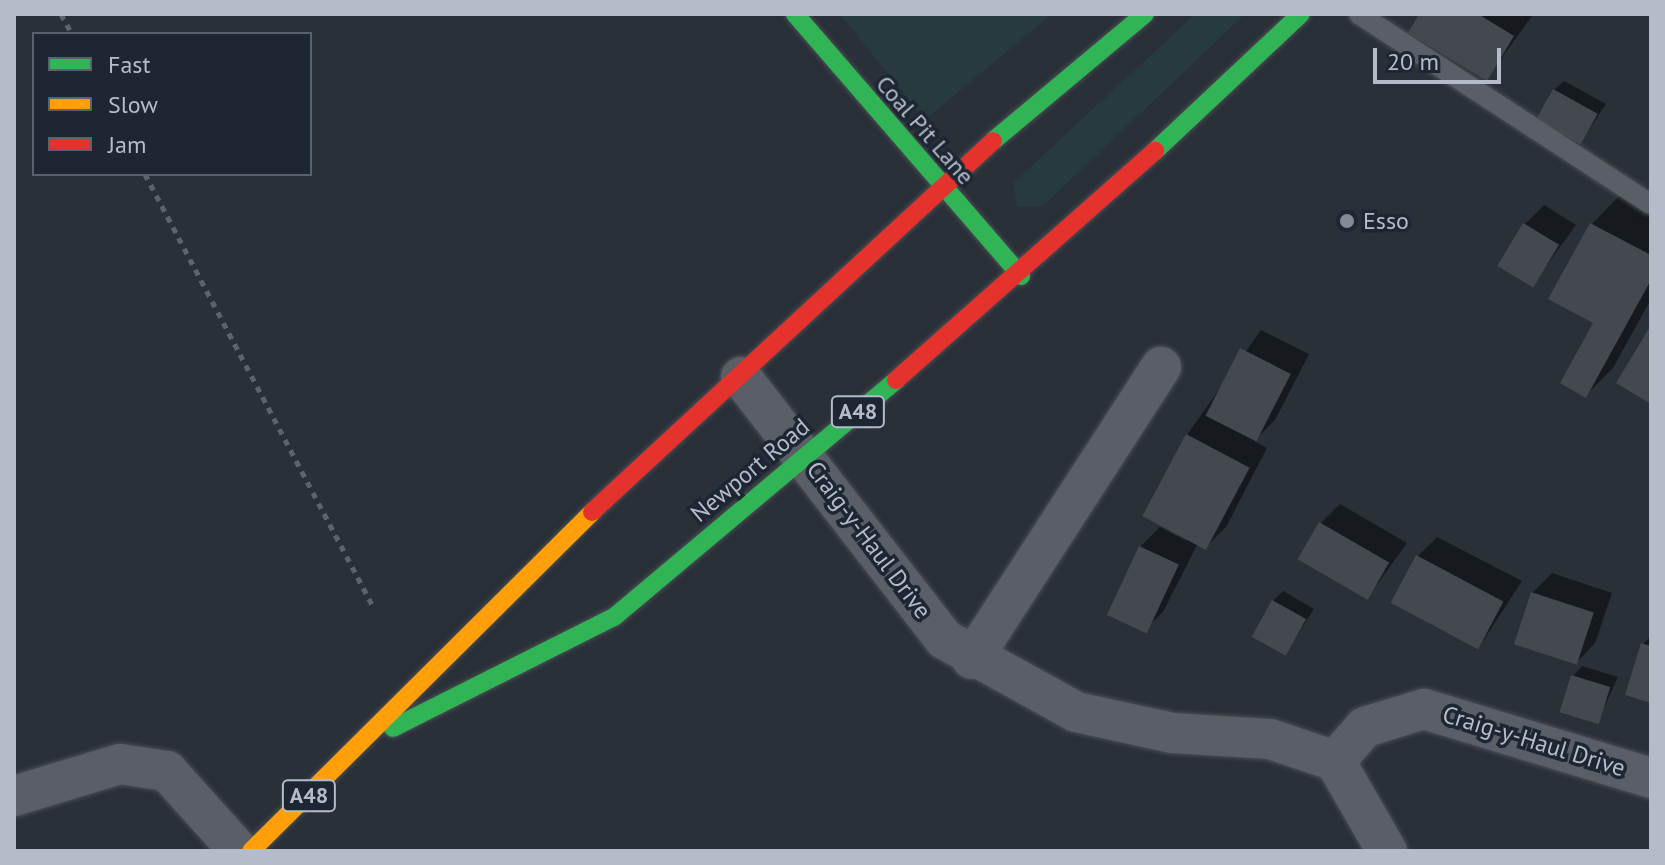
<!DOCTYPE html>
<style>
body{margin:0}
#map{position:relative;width:1665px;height:865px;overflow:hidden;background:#2a3038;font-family:"PT Sans",sans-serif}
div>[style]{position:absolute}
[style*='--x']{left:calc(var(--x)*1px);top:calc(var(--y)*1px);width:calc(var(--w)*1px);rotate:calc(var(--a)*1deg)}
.green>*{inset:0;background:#273a3e}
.shadow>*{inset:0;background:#0007}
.building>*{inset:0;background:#444950;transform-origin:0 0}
.path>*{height:5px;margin-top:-2.5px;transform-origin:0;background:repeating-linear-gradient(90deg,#5d636a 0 6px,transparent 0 12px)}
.roads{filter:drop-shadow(0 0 2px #484c53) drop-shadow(0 0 2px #484c53)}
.lane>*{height:20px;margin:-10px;padding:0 10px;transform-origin:10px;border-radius:10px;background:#5a5e66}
.street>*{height:40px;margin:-20px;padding:0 20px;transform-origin:20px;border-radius:20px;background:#5a5e66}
.fast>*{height:18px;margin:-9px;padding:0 9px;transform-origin:9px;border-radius:9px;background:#30b455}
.slow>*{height:18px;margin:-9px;padding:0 9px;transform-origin:9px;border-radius:9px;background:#ff9f0a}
.jam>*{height:18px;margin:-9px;padding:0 9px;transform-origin:9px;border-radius:9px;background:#e5322d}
.dots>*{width:22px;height:22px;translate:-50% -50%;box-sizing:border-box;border:4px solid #1d2633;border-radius:50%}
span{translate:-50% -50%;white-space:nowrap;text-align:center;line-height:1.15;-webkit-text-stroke:7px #1d2633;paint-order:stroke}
.shield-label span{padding:2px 6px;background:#1d2633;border:2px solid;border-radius:6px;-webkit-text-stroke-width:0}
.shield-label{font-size:22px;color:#b4bcc9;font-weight:700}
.street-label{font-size:24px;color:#b4bcc9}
.poi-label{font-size:24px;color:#b4bcc9}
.left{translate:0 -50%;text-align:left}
.frame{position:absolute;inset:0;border:16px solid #b4bcc9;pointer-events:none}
.legend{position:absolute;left:32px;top:32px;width:280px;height:144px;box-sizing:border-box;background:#1d2633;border:2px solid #59626f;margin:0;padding:10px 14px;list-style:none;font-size:24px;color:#b4bcc9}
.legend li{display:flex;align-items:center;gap:16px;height:40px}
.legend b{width:40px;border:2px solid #59626f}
.scale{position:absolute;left:1373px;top:48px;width:128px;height:36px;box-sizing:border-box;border:4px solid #b4bcc9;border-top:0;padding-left:10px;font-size:24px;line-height:28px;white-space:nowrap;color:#b4bcc9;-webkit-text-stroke:6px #1d2633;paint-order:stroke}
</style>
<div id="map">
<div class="green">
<i style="clip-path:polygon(840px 14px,1052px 14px,925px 120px)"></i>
<i style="clip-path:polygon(1195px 14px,1245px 14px,1043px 206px,1017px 207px,1013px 183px)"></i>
</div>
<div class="shadow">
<i style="clip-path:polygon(1421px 14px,1529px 14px,1532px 16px,1487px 78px)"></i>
<i style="clip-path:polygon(1564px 81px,1606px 104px,1580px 143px,1554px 90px)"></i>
<i style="clip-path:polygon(1619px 196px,1651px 214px,1651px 299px,1613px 368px,1586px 395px,1595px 323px,1551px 298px,1592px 224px)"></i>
<i style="clip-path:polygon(1544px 205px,1576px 225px,1532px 285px,1525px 224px)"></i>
<i style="clip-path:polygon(1261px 330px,1309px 354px,1275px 420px,1254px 441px,1267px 448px,1226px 527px,1206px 547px,1198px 543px,1163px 612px,1143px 631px,1140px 547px,1160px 527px,1187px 541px,1187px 435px)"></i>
<i style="clip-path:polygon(1340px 504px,1407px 543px,1368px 597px,1321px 523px)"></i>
<i style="clip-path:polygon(1437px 537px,1522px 581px,1479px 647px,1418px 556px)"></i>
<i style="clip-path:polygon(1552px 573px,1612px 593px,1595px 643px,1576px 663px,1532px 593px)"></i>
<i style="clip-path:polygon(1283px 591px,1314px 609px,1286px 652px,1273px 601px)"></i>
<i style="clip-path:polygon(1651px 636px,1651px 701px,1643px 644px)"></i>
<i style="clip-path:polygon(1582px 666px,1618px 677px,1598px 721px,1573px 676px)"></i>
</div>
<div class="building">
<i style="clip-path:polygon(1419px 14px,1478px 14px,1514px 36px,1487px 81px,1408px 33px)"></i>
<i style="left:1553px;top:89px;width:51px;height:35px;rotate:29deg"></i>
<i style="left:1523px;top:223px;width:42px;height:50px;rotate:31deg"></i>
<i style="clip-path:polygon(1590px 223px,1651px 255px,1651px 280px,1586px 398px,1560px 383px,1593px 323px,1548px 299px)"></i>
<i style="clip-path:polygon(1651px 325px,1651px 404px,1616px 383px)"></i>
<i style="left:1240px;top:348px;width:57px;height:76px;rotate:27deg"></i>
<i style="left:1186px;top:434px;width:72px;height:93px;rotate:28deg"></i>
<i style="left:1319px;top:522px;width:81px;height:43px;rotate:30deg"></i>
<i style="left:1139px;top:546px;width:44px;height:76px;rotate:25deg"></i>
<i style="left:1416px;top:555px;width:99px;height:54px;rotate:28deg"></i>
<i style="left:1531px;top:592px;width:66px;height:55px;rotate:18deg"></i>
<i style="left:1272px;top:600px;width:39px;height:42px;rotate:29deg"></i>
<i style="clip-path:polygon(1641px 643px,1651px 646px,1651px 703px,1625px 695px)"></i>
<i style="left:1571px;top:675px;width:41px;height:39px;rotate:17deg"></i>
</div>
<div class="path">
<i style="--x:61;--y:14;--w:23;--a:61"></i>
<i style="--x:145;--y:174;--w:487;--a:62.2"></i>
</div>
<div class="roads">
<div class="lane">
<i style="--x:1359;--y:14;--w:348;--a:33.1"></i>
</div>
<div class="street">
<i style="--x:741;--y:377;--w:331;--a:52.2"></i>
<i style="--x:944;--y:639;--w:151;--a:28.9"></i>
<i style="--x:1076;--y:712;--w:98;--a:12.3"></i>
<i style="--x:1172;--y:733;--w:98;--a:3.5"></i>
<i style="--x:1270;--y:739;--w:69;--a:18.7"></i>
<i style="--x:1335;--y:761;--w:45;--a:-48.6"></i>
<i style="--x:1365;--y:727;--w:62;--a:-17"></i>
<i style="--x:1424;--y:709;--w:237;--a:16.9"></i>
<i style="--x:972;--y:659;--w:348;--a:-57.1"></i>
<i style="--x:1335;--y:761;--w:104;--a:60"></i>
<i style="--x:14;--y:796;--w:111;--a:-16.8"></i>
<i style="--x:120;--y:764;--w:48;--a:8.5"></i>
<i style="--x:167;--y:771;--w:108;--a:48"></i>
</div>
<div class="fast">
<i style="--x:795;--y:14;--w:346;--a:49.2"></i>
<i style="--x:993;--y:141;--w:198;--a:-39.9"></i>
<i style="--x:1155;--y:151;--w:200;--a:-43.2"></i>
<i style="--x:393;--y:728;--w:247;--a:-26.7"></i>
<i style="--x:614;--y:617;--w:368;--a:-40"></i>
</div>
<div class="slow">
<i style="--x:251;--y:851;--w:481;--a:-44.8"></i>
</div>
<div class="jam">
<i style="--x:896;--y:380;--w:346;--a:-41.5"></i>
<i style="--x:592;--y:512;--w:546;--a:-42.77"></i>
</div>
</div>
<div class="dots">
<i style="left:1347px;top:221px;background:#848b96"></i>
</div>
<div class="shield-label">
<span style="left:858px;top:412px">A48</span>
<span style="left:309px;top:796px">A48</span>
</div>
<div class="street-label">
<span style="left:925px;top:130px;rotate:49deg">Coal Pit Lane</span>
<span style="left:750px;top:470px;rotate:-40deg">Newport Road</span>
<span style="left:869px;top:540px;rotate:53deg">Craig-y-Haul Drive</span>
<span style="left:1534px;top:741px;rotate:17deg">Craig-y-Haul Drive</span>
</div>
<div class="poi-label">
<span class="left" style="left:1363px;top:221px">Esso</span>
</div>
<div class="frame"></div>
<ul class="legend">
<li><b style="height:10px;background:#30b455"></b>Fast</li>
<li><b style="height:10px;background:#ff9f0a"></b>Slow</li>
<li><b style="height:10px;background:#e5322d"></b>Jam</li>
</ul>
<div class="scale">20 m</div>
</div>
